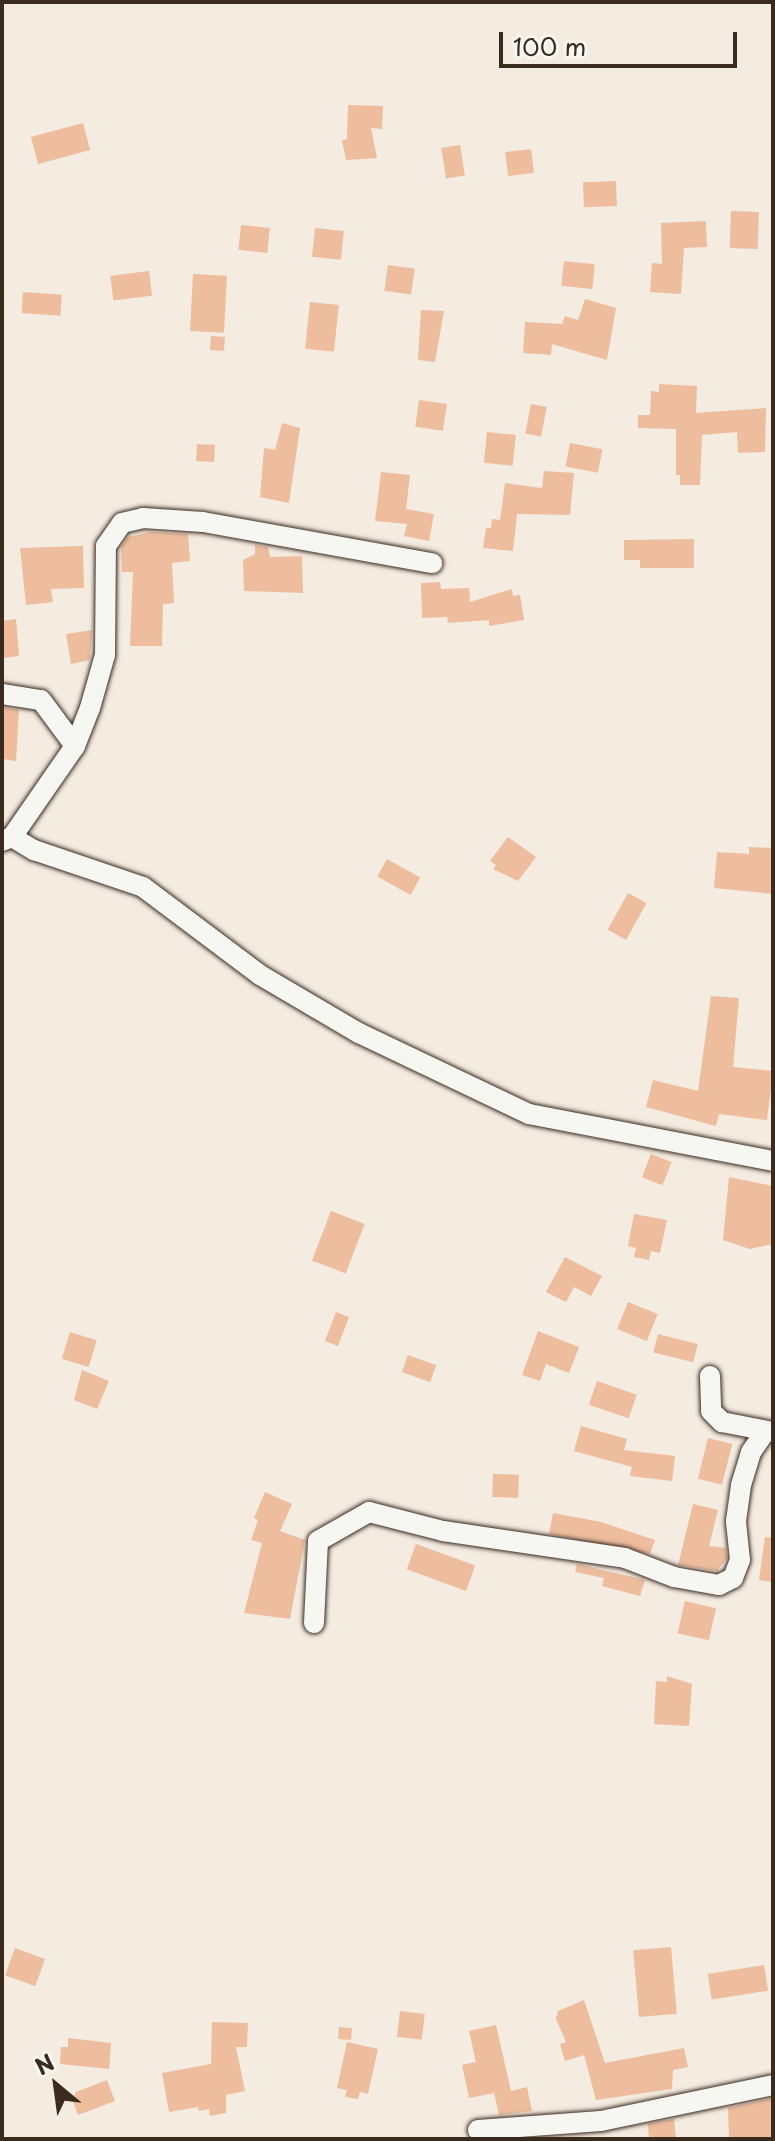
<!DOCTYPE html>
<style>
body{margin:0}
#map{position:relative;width:775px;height:2141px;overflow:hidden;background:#f4ebe1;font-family:"Playpen Sans",sans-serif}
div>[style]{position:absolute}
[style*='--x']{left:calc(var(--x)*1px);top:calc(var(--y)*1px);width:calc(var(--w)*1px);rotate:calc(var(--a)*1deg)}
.building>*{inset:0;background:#edbd9e;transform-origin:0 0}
.roads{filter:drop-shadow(0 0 2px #3b2a1e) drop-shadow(0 0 2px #3b2a1e)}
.street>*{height:20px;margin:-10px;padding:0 10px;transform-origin:10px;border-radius:10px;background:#f6f6f2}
span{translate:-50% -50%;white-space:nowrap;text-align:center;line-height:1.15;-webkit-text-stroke:8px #f6f6f2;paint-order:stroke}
.frame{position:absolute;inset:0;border:4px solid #3b2a1e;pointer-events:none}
.north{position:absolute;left:16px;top:2045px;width:80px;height:80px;-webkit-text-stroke:6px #f6f6f2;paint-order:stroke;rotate:331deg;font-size:22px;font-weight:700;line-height:32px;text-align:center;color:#3b2a1e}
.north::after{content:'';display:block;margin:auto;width:28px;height:36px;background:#3b2a1e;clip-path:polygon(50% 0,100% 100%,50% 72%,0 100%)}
.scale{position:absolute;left:499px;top:32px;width:238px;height:36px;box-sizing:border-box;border:4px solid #3b2a1e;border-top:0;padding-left:10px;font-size:24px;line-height:28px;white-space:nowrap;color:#3b2a1e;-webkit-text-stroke:6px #f6f6f2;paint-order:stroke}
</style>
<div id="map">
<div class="building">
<i style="clip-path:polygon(348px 105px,383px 106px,382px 129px,371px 128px,377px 158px,346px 160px,342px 140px,347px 139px)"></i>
<i style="left:83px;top:123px;width:28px;height:54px;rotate:75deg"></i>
<i style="left:460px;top:145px;width:31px;height:19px;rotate:81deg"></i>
<i style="left:531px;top:149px;width:24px;height:26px;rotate:83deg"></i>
<i style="left:616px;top:181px;width:25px;height:33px;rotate:88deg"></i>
<i style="left:731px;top:211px;width:28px;height:37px;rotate:2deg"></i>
<i style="clip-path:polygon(706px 221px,707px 247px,684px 248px,681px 294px,650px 292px,652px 263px,662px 264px,661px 223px)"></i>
<i style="left:241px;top:225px;width:29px;height:25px;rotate:6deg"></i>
<i style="left:315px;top:228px;width:29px;height:29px;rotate:6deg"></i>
<i style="left:564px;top:261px;width:31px;height:25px;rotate:6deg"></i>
<i style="left:388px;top:265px;width:27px;height:26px;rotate:8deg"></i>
<i style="left:149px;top:271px;width:25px;height:39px;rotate:83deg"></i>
<i style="left:193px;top:274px;width:34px;height:57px;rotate:3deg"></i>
<i style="left:23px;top:292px;width:39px;height:21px;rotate:4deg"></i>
<i style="clip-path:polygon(585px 299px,616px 308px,607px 360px,552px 344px,551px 355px,523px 353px,525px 322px,562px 324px,565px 316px,578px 320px)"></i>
<i style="left:310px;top:302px;width:29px;height:47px;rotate:6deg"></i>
<i style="clip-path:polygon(421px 310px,444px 311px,435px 362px,418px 360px)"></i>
<i style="left:211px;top:336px;width:14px;height:14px;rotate:4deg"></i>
<i style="clip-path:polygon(659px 384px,697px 386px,696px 413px,766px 408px,765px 452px,738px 453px,737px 432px,702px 435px,700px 485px,680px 485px,680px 475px,676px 475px,676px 429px,638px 428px,638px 415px,650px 415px,651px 391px,659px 392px)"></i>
<i style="left:419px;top:400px;width:28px;height:27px;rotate:8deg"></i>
<i style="left:531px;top:404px;width:16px;height:30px;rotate:11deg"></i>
<i style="clip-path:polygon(282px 423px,300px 428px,289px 503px,260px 497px,264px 448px,275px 450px)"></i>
<i style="left:487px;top:432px;width:29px;height:31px;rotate:6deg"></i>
<i style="left:570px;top:443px;width:33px;height:24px;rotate:11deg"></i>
<i style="left:197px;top:444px;width:18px;height:17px;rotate:3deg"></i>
<i style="clip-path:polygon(544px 471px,574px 473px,570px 515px,517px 514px,513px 551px,483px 548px,486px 528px,491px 528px,492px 519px,500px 520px,505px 483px,542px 488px)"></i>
<i style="clip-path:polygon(381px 472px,410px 475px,406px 509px,434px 514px,429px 541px,404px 536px,407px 524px,375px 521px)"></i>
<i style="clip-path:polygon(151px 532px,188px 534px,190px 561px,172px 563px,174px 603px,163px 604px,162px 646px,130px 646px,133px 572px,122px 572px,121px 547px,128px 537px)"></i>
<i style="clip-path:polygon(694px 539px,694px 568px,640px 568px,640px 560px,624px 560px,624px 540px)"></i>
<i style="clip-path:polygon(255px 545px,268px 547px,270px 557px,302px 556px,303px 593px,244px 591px,243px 560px,255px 554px)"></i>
<i style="clip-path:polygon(83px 546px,84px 588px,51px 589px,53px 602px,26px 605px,20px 548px)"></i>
<i style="clip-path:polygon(440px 582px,441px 589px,469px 588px,470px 602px,512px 589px,513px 596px,520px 595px,524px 620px,489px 626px,489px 620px,448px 623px,447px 617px,422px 618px,421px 583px)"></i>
<i style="clip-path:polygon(16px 619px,19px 656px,2px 658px,2px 621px)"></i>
<i style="clip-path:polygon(92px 630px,90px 660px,71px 664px,66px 634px)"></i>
<i style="clip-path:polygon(2px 707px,19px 710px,16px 761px,2px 759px)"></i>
<i style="clip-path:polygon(508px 837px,536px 857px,518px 881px,493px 869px,496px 865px,490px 861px)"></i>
<i style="clip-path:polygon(749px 847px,773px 848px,773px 894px,714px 888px,717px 852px,749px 854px)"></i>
<i style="left:387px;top:859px;width:38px;height:20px;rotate:29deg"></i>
<i style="left:628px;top:893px;width:21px;height:42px;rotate:29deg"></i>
<i style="clip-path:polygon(711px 996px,739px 998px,733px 1067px,773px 1071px,767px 1120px,719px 1114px,716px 1126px,646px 1107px,653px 1080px,698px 1091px)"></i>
<i style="left:651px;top:1154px;width:22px;height:25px;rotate:21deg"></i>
<i style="clip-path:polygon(729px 1177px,773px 1186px,773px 1244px,750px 1249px,723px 1240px)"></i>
<i style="left:331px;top:1211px;width:36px;height:53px;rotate:21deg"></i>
<i style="clip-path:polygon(634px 1214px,667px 1220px,660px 1253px,651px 1251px,649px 1260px,634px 1257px,636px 1248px,628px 1246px)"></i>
<i style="clip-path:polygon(565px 1257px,602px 1276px,591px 1296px,574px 1287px,566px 1302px,546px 1292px)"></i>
<i style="left:628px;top:1302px;width:32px;height:29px;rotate:22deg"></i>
<i style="left:336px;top:1312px;width:14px;height:31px;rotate:21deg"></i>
<i style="clip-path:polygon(538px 1331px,579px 1347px,569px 1373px,546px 1364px,540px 1381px,522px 1375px)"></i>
<i style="left:70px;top:1332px;width:28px;height:28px;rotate:17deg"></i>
<i style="left:658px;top:1334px;width:41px;height:19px;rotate:14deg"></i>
<i style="left:408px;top:1355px;width:30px;height:18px;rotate:20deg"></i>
<i style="clip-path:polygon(82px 1370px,109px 1381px,97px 1409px,74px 1400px)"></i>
<i style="left:597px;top:1381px;width:42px;height:25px;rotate:19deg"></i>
<i style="clip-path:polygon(581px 1426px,627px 1439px,624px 1450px,675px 1456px,672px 1481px,630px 1476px,632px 1467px,574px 1451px)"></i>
<i style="left:708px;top:1438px;width:25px;height:42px;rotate:14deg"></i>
<i style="left:493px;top:1474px;width:26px;height:23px;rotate:2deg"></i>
<i style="clip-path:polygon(265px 1492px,292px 1504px,280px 1531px,305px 1540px,290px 1619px,244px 1613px,262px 1543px,251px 1540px,258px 1520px,254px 1518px)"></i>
<i style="clip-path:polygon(693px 1504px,718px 1510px,709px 1546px,726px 1548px,727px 1558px,717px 1571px,678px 1565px)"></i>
<i style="clip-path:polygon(553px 1513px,601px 1522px,655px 1540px,650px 1554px,549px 1534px)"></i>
<i style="clip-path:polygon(765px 1537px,773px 1538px,773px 1582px,759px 1580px)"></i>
<i style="left:416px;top:1544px;width:63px;height:27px;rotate:20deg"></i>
<i style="clip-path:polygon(577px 1564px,645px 1580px,640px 1596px,602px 1586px,604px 1578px,575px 1572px)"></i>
<i style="left:685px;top:1601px;width:32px;height:33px;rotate:13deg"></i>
<i style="clip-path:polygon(667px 1676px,692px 1684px,689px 1726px,654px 1724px,656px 1681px,667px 1682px)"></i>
<i style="left:671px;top:1947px;width:67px;height:38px;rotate:85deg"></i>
<i style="left:15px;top:1948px;width:32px;height:29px;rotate:20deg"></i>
<i style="left:764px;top:1965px;width:26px;height:57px;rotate:81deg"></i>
<i style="clip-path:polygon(584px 2000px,605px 2063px,684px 2048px,688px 2067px,673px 2070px,672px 2089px,596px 2100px,584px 2055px,565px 2061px,560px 2044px,566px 2042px,556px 2019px,558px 2011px)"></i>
<i style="left:400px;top:2011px;width:25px;height:26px;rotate:7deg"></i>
<i style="clip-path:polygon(212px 2022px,248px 2023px,247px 2047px,236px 2047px,245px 2091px,226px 2095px,226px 2113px,210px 2116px,209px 2109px,199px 2111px,198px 2107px,169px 2112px,162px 2073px,211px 2064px)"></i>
<i style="clip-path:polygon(496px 2025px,511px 2091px,527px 2087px,532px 2111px,499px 2115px,494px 2093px,469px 2098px,462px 2065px,476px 2062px,469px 2031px)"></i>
<i style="left:339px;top:2027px;width:13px;height:12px;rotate:4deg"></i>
<i style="clip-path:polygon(68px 2038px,111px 2043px,109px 2069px,60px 2064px,61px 2047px,68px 2047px)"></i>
<i style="clip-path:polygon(347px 2042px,378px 2049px,368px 2094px,360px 2092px,358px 2099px,345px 2097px,347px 2090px,337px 2088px)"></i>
<i style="clip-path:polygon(107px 2080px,115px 2101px,78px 2115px,72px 2099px,76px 2092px)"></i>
<i style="clip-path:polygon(773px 2098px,773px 2139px,729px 2139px,728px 2108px)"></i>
<i style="clip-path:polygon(674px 2119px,676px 2139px,649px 2139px,648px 2124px)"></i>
</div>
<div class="roads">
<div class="street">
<i style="--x:2;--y:694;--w:39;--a:9"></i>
<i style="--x:41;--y:700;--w:57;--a:53.5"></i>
<i style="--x:12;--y:837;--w:26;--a:31"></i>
<i style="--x:34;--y:850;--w:115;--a:18.7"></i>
<i style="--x:143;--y:887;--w:146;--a:36.9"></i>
<i style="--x:260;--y:975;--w:115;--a:30.4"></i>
<i style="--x:359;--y:1033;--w:188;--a:25.5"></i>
<i style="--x:529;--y:1114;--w:248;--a:10.9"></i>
<i style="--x:2;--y:841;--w:11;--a:-22"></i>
<i style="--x:12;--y:837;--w:111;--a:-55.3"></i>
<i style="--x:75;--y:746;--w:41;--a:-68.5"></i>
<i style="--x:90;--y:708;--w:55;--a:-74.2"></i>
<i style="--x:105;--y:655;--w:109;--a:-89.5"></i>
<i style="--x:106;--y:546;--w:28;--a:-55"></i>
<i style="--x:122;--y:523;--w:22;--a:-13"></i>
<i style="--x:143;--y:518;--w:60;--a:3.8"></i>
<i style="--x:203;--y:522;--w:233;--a:10.2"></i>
<i style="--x:710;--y:1376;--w:35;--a:88"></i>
<i style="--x:711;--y:1411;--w:16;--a:45"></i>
<i style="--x:722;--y:1422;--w:52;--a:11.1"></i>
<i style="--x:314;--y:1623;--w:82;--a:-87.2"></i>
<i style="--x:318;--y:1541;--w:59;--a:-29.6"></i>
<i style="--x:369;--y:1512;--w:76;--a:14.4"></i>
<i style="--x:443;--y:1531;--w:184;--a:8.4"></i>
<i style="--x:625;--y:1558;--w:53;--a:21.2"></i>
<i style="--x:674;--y:1577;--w:46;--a:10.1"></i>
<i style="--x:719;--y:1585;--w:16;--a:-27"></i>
<i style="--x:733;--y:1578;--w:19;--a:-69"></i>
<i style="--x:740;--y:1560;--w:39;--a:-96"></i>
<i style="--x:736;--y:1521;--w:36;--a:-82"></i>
<i style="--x:741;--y:1485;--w:34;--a:-73"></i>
<i style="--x:751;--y:1452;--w:24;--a:-55"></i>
<i style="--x:478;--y:2130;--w:123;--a:-4.2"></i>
<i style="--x:601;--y:2121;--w:176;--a:-11.8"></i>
</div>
</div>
<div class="frame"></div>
<div class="north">N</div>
<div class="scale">100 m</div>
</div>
